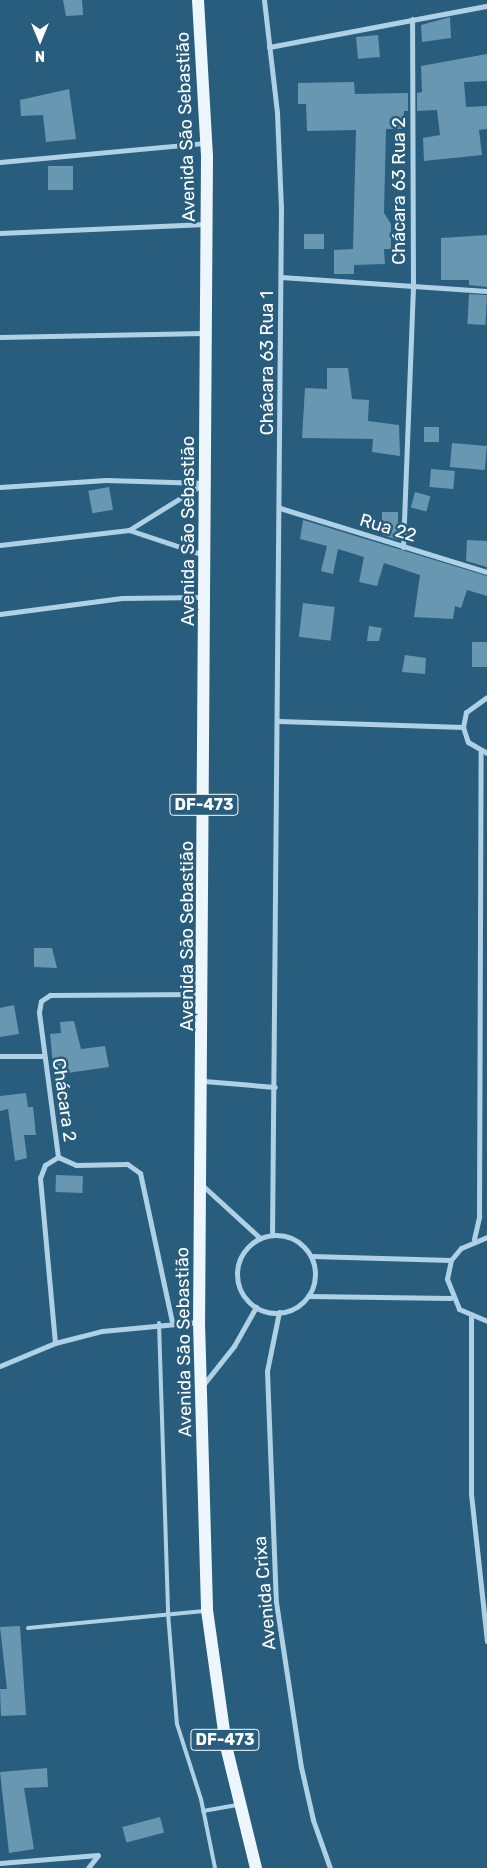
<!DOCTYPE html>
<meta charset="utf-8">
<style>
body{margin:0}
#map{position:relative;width:487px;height:1868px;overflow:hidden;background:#285d7d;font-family:Rubik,sans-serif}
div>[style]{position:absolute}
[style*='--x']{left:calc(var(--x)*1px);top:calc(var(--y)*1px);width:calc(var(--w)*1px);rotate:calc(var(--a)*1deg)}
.building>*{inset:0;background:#6897b2;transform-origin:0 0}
.service>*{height:4px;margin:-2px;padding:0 2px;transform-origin:2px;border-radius:2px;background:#aed1e5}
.minor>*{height:5px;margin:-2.5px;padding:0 2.5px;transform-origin:2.5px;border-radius:2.5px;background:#aed1e5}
.minor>.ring{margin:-2.5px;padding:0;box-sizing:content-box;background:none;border:5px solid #aed1e5;border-radius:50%}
.primary>*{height:12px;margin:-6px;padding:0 6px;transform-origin:6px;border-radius:6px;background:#eef6fd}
span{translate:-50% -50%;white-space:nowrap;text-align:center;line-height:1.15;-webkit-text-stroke:5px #285d7d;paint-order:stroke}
.shield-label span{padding:1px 4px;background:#285d7d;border:1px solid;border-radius:4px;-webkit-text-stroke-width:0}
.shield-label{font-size:16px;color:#fff;font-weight:700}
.street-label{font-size:18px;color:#fff}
.north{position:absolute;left:15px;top:15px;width:50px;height:50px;-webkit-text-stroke:4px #285d7d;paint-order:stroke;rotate:180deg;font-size:14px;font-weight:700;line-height:20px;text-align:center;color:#fff}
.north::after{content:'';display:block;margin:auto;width:18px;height:22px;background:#fff;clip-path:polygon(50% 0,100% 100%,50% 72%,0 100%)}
</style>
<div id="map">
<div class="building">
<i style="clip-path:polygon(63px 0,82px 0,83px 15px,66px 16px)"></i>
<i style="clip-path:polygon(450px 17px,451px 38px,422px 42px,421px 25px)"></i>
<i style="left:378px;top:35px;width:22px;height:22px;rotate:85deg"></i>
<i style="clip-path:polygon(487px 54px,487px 81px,464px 82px,466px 107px,487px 106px,487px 129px,479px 130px,482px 155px,424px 161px,423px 138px,440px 135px,437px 110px,417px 111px,417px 93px,422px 92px,421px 66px)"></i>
<i style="clip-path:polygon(354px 82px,355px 94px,408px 93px,408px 111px,404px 111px,403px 129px,386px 129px,384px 213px,391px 224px,391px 249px,384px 249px,385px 264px,354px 265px,354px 274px,334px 274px,334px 250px,353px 249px,356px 130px,307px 131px,306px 104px,298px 104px,298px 83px)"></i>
<i style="clip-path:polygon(69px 89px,76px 139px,46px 142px,43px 115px,21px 116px,20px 100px)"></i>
<i style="left:73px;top:166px;width:24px;height:25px;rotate:90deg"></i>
<i style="left:304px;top:234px;width:20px;height:15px"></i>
<i style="clip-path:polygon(487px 235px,487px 287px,469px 285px,469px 280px,441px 280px,441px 238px)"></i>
<i style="left:469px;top:294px;width:18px;height:30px;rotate:3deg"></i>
<i style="clip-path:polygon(327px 368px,348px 368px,352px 399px,369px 400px,368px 421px,399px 425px,400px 456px,372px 452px,373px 439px,302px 438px,305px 388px,327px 389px)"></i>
<i style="left:424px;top:427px;width:15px;height:15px"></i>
<i style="left:452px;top:443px;width:35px;height:24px;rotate:5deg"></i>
<i style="left:431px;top:469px;width:24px;height:18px;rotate:5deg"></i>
<i style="left:109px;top:487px;width:23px;height:21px;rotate:80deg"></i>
<i style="left:415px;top:492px;width:16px;height:16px;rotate:15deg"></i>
<i style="clip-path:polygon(382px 512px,398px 512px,398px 540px,382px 535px)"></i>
<i style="clip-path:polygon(303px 520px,487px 576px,487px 596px,467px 590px,461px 608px,455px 606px,453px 619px,414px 617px,420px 575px,384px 563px,377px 586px,359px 582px,364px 557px,338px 549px,333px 574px,321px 571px,327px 546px,300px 539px)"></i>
<i style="clip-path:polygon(467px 540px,487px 541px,487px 567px,466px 561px)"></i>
<i style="left:303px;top:603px;width:32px;height:34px;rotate:7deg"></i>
<i style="clip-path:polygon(369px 626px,382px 628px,379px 641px,367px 641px)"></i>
<i style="left:472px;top:642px;width:15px;height:25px"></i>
<i style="clip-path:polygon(405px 655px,426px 658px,425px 674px,402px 672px)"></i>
<i style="clip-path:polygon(34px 948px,52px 948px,57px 968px,34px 967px)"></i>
<i style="clip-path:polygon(14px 1005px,19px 1034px,0 1037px,0 1008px)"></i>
<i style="clip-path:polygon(74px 1021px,81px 1049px,105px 1046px,109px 1067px,54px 1075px,50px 1034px,61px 1033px,60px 1022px)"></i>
<i style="clip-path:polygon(26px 1093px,28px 1107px,33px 1107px,36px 1135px,24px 1135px,27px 1158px,15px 1161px,8px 1109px,0 1111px,0 1096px)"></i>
<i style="left:56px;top:1175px;width:27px;height:17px;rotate:2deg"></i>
<i style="clip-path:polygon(20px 1626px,26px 1715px,1px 1716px,0 1689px,7px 1689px,0 1627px)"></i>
<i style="clip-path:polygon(47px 1768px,48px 1787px,24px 1788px,34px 1849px,9px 1853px,0 1772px)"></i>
<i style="left:160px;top:1817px;width:16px;height:39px;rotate:75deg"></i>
</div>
<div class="service">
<i style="--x:159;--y:1323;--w:290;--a:88.2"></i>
<i style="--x:168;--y:1613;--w:111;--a:85.4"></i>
<i style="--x:177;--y:1724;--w:79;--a:72.3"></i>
<i style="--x:201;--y:1799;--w:70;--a:78.5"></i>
<i style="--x:28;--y:1628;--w:177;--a:-5.5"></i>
<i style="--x:203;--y:1811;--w:36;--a:-10"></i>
</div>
<div class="minor">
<i style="--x:264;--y:0;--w:114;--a:83.4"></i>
<i style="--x:277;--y:113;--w:94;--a:87.6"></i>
<i style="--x:281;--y:207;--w:1028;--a:90.5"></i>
<i style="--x:269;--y:47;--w:222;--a:-10.7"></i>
<i style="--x:0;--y:162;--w:207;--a:-5.3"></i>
<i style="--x:0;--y:233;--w:206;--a:-2.5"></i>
<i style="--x:281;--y:277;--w:206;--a:3.9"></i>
<i style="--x:0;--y:337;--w:204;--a:-1.1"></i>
<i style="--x:0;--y:487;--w:106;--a:-3.8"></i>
<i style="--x:106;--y:480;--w:99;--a:1.7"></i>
<i style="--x:280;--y:508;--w:217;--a:17.2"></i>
<i style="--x:129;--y:530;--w:87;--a:-31.9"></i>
<i style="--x:0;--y:545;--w:130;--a:-6.6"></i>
<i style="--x:129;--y:530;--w:79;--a:18.4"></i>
<i style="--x:403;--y:547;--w:259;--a:-87.8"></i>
<i style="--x:413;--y:288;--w:269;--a:-90.2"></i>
<i style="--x:0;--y:614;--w:123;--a:-7.5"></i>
<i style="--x:122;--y:598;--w:80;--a:-0.7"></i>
<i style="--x:487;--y:697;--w:26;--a:144"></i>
<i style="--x:466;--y:712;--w:15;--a:101"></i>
<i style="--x:463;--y:727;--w:16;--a:72"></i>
<i style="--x:468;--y:742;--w:22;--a:30"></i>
<i style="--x:279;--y:721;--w:184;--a:1.9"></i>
<i style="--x:0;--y:1056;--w:44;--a:0"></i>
<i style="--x:204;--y:1081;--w:71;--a:4.8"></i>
<i style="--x:202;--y:1185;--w:79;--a:42.4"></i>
<i class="ring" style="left:237px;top:1235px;width:73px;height:73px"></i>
<i style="--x:487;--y:1237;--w:28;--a:157"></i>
<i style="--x:461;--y:1248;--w:16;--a:130"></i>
<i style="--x:451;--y:1260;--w:19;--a:102"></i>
<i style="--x:447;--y:1279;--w:32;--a:68"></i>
<i style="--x:459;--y:1309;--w:30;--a:23"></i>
<i style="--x:474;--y:1239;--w:23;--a:-77"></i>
<i style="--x:479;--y:1217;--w:465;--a:-89.8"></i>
<i style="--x:311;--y:1256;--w:140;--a:1.6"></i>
<i style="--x:308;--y:1296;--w:143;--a:0.8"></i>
<i style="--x:279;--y:1312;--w:60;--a:101.5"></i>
<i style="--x:267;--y:1371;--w:231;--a:87.8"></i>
<i style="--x:276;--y:1602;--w:167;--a:81.4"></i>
<i style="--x:301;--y:1767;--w:54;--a:77.2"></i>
<i style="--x:313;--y:1820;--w:51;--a:70.5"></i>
<i style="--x:471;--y:1317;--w:177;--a:90"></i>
<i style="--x:471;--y:1494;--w:148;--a:83.8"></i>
<i style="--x:172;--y:1322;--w:152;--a:-102.1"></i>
<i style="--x:140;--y:1173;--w:16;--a:-145"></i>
<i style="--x:127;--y:1164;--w:51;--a:178.9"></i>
<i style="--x:76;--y:1165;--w:20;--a:-156"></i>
<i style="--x:58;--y:1157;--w:146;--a:-97.5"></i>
<i style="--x:39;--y:1012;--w:11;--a:-80"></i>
<i style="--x:41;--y:1001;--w:11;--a:-34"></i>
<i style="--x:50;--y:995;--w:151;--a:-0.4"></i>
<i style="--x:55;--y:1343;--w:166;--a:-95.2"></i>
<i style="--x:40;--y:1178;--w:14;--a:-69"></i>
<i style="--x:45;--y:1165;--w:15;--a:-32"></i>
<i style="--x:0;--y:1366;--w:60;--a:-22.7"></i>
<i style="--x:55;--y:1343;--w:49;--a:-14.3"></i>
<i style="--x:102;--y:1331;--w:96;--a:-5.4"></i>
<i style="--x:203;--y:1385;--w:50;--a:-51.5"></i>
<i style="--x:234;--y:1346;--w:45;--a:-60.6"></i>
<i style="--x:0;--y:1863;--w:98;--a:-4.7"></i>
<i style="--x:88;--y:1868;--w:16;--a:-52"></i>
</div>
<div class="primary">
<i style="--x:198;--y:0;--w:157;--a:86.7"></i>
<i style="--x:207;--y:157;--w:1165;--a:90.39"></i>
<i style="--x:199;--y:1322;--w:288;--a:88.4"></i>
<i style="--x:207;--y:1610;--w:137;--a:82"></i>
<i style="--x:226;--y:1746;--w:126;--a:76.2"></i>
</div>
<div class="shield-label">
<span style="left:204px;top:805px">DF-473</span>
<span style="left:225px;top:1740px">DF-473</span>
</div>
<div class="street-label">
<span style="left:186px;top:127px;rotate:-92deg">Avenida São Sebastião</span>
<span style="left:399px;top:191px;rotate:-90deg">Chácara 63 Rua 2</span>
<span style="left:267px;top:363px;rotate:-90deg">Chácara 63 Rua 1</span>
<span style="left:388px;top:528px;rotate:17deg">Rua 22</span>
<span style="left:188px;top:531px;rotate:-90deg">Avenida São Sebastião</span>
<span style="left:187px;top:936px;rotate:-90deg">Avenida São Sebastião</span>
<span style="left:64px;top:1100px;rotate:82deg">Chácara 2</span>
<span style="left:184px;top:1342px;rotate:-91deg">Avenida São Sebastião</span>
<span style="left:265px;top:1593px;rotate:-95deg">Avenida Crixa</span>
</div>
<div class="north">N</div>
</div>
